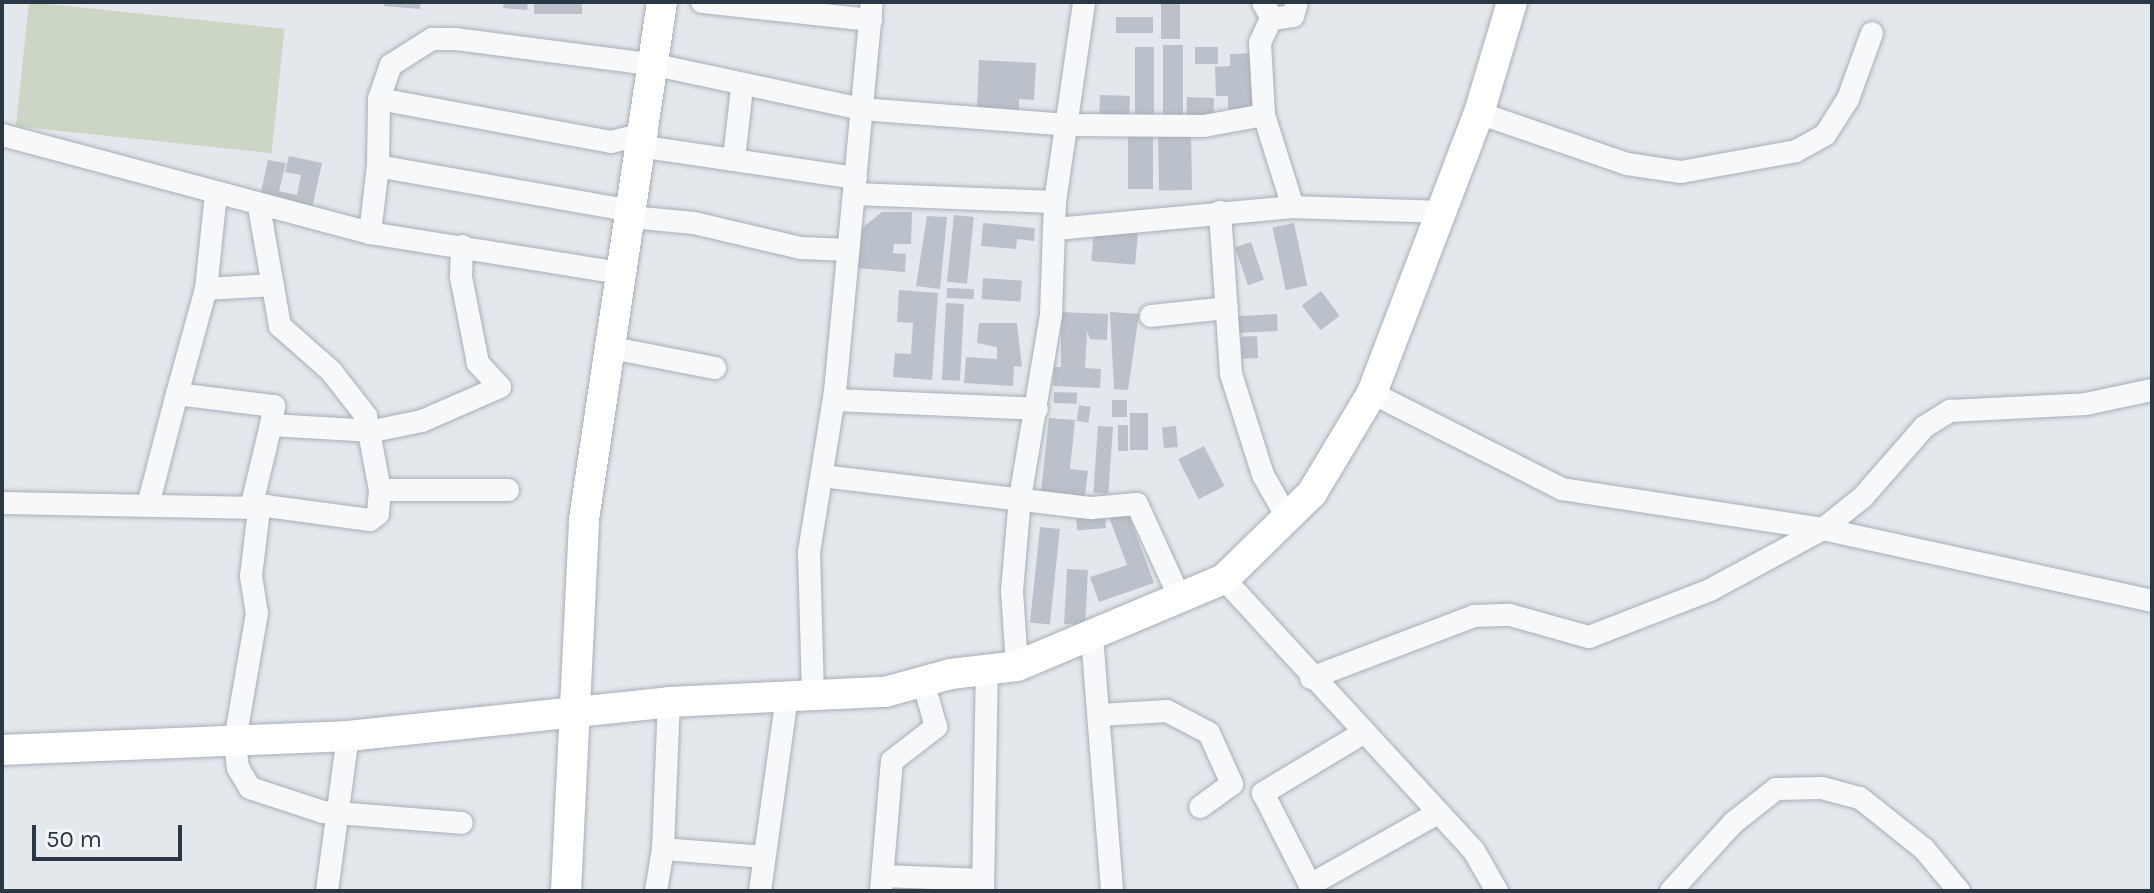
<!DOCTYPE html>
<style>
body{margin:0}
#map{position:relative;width:2154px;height:893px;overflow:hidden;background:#e3e8ec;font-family:Karla,sans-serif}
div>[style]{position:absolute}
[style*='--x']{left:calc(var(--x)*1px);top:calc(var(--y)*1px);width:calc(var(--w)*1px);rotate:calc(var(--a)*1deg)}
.green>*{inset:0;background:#cbd6c4;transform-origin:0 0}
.building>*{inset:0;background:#bac1ca;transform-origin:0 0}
.roads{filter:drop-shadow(0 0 2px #a8afb7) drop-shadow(0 0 2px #a8afb7)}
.street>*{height:22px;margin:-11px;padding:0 11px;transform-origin:11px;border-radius:11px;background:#f6f8fa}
.secondary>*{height:30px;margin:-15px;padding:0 15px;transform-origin:15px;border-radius:15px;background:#fff}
span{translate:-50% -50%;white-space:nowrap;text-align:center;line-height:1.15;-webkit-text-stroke:7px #f3f6f9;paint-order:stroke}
.frame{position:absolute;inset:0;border:4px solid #2a3745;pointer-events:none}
.scale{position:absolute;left:32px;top:825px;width:150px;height:36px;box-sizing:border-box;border:4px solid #2a3745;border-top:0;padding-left:10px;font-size:24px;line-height:28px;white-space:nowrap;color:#2a3745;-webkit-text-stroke:6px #f3f6f9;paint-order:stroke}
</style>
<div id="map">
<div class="green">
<i style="left:29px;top:2px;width:257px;height:125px;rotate:6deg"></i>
</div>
<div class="building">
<i style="clip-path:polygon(385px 2px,421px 2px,420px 9px,384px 6px)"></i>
<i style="clip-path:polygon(504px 2px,528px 2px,527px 10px,503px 8px)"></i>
<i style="left:534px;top:2px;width:48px;height:12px"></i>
<i style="left:1161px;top:2px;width:19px;height:37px"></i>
<i style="left:1153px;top:17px;width:16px;height:37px;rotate:90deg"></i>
<i style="left:1163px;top:45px;width:20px;height:73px"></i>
<i style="left:1135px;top:47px;width:19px;height:71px"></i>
<i style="left:1195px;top:47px;width:23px;height:17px"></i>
<i style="clip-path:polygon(1256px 53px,1257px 108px,1228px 109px,1228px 96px,1216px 96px,1215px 67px,1230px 66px,1230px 54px)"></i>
<i style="clip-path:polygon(979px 60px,1036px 63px,1034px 100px,1019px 99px,1019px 111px,977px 109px)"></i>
<i style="left:1100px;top:95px;width:30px;height:20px;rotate:2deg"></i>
<i style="left:1187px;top:97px;width:27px;height:23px;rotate:2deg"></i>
<i style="left:1128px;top:130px;width:25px;height:59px"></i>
<i style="left:1191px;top:131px;width:59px;height:33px;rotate:89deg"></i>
<i style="clip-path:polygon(289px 156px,322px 163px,311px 213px,259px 201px,268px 160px,286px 163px,279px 191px,297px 195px,301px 175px,285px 172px)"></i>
<i style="clip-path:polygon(882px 212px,912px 212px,911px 244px,894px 244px,893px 253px,906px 254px,905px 272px,857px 268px,861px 229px)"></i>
<i style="left:954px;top:215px;width:20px;height:67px;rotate:6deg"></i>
<i style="clip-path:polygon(927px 216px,947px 217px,940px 289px,916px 286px)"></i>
<i style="clip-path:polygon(983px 223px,1035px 228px,1034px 241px,1017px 239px,1016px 249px,981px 246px)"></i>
<i style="left:1294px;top:223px;width:64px;height:22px;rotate:78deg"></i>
<i style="left:1094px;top:230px;width:44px;height:31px;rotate:5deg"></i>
<i style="left:1251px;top:242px;width:40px;height:17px;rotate:71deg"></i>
<i style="left:983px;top:278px;width:39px;height:21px;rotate:4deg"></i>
<i style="left:947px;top:288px;width:27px;height:10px;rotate:2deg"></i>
<i style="clip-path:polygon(899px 290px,938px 293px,932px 380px,893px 377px,895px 353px,911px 354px,913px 323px,897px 322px)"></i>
<i style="left:1321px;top:291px;width:31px;height:24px;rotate:53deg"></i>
<i style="left:946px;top:303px;width:18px;height:77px;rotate:3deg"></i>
<i style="clip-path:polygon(1061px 312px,1108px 314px,1107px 340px,1090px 339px,1087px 331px,1085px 368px,1101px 369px,1100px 388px,1053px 386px,1054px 367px,1061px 367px)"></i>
<i style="clip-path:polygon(1110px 312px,1139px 314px,1128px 390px,1114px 389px)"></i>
<i style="left:1277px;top:314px;width:17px;height:41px;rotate:87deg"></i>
<i style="clip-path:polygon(979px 323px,1017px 323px,1022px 367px,1014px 366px,1013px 386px,964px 383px,966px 357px,997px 359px,997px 347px,977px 343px)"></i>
<i style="left:1257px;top:336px;width:22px;height:16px;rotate:87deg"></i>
<i style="left:1054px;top:392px;width:23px;height:11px;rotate:2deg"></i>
<i style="left:1112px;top:400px;width:15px;height:17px"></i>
<i style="left:1079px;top:405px;width:12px;height:16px;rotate:9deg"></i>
<i style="left:1148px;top:413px;width:37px;height:18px;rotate:90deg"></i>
<i style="clip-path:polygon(1049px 418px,1075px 420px,1070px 469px,1088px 471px,1085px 496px,1041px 491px)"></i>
<i style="left:1118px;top:425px;width:10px;height:26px"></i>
<i style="left:1098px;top:426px;width:15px;height:67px;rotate:4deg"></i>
<i style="left:1176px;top:426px;width:21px;height:14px;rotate:85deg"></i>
<i style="left:1204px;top:446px;width:45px;height:29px;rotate:63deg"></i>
<i style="clip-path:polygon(1127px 510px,1154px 583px,1099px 602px,1090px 577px,1127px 565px,1109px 517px)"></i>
<i style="left:1105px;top:516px;width:12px;height:29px;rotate:85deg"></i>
<i style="left:1040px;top:527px;width:20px;height:96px;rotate:6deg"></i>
<i style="left:1067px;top:569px;width:21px;height:55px;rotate:3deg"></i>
</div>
<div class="roads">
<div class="street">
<i style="--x:702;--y:2;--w:170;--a:6.1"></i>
<i style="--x:1263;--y:2;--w:19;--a:62"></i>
<i style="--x:1272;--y:19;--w:21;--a:-8"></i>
<i style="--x:1293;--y:16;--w:15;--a:-74"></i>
<i style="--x:1271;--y:19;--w:26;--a:115"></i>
<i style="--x:1260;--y:43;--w:72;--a:86.8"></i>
<i style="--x:1264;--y:115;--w:96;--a:72.5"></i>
<i style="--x:1293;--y:207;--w:148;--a:1.9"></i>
<i style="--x:379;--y:99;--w:236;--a:10.5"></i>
<i style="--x:611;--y:142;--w:37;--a:-14"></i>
<i style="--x:1479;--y:113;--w:157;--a:19"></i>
<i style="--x:1627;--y:164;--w:55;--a:8.4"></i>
<i style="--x:1681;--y:172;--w:117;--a:-10.3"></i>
<i style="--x:1796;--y:151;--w:33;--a:-29"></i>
<i style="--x:1825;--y:135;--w:43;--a:-57.4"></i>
<i style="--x:1848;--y:99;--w:70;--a:-70"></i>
<i style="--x:2;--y:135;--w:381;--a:14.9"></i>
<i style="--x:370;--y:233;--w:254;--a:9.1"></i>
<i style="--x:645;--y:147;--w:213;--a:8.4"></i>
<i style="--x:734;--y:159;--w:71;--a:-83.6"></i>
<i style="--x:216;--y:193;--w:97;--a:95.9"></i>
<i style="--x:206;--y:289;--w:67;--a:-3.4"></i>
<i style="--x:854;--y:194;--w:201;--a:2.3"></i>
<i style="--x:259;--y:207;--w:121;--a:80"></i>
<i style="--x:280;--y:326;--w:68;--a:41.4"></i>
<i style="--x:331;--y:371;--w:57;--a:52.1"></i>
<i style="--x:366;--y:416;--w:75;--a:79.3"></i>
<i style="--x:380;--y:490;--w:24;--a:95"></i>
<i style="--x:378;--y:514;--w:10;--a:143"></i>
<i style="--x:370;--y:520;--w:104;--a:-172.3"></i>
<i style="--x:267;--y:506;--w:9;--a:153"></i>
<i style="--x:259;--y:510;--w:66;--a:96.9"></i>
<i style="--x:251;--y:576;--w:37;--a:81"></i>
<i style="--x:257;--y:613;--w:130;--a:99.8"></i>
<i style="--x:235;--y:741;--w:27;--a:84"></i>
<i style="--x:238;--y:768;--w:23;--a:59"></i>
<i style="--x:250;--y:788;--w:77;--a:18.2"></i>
<i style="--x:323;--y:812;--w:139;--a:4.5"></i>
<i style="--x:632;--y:211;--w:258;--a:-170"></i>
<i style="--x:378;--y:166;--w:67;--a:-89.1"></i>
<i style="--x:379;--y:99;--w:36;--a:-71"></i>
<i style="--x:391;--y:65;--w:49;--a:-32.4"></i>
<i style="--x:432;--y:39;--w:24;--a:0"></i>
<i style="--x:456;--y:39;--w:202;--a:7.4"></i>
<i style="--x:656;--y:65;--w:210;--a:12.1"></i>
<i style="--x:861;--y:109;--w:207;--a:4.4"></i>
<i style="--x:1067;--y:125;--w:137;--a:0.4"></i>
<i style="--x:1204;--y:126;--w:61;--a:-10.4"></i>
<i style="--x:1220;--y:212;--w:162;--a:86.1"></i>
<i style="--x:1231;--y:374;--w:106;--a:72.4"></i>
<i style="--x:1263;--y:475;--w:48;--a:60.3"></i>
<i style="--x:631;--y:217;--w:63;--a:5.4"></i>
<i style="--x:694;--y:223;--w:110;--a:13.2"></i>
<i style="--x:801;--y:248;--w:47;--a:2.4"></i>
<i style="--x:1056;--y:229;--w:238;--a:-5.3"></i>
<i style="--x:370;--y:233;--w:67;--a:-83.2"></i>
<i style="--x:1151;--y:316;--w:76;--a:-6"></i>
<i style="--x:607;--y:347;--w:110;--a:11"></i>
<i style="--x:1372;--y:393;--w:213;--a:26.8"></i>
<i style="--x:1562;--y:489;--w:264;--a:8.7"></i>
<i style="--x:1823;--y:529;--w:337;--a:12.3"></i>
<i style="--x:177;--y:394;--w:109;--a:-74.6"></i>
<i style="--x:834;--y:400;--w:203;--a:2.5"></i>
<i style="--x:822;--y:476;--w:272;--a:6.8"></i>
<i style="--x:1092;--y:508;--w:45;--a:-5.1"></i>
<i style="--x:1137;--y:504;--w:101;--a:65.5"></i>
<i style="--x:380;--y:490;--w:128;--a:0"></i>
<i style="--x:2;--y:503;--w:258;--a:1.1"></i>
<i style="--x:148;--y:505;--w:115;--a:-75.4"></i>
<i style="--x:177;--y:394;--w:98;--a:7.1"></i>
<i style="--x:274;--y:406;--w:19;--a:99"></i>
<i style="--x:251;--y:508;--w:85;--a:-76.5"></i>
<i style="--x:271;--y:425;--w:102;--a:3.4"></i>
<i style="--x:373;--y:431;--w:50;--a:-11.5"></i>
<i style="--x:422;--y:421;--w:85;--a:-23.6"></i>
<i style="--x:500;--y:387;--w:33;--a:-133"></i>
<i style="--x:478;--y:363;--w:88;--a:-101.2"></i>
<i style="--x:461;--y:277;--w:31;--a:-88"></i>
<i style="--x:1224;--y:579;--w:369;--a:47.4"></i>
<i style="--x:1474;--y:851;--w:46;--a:60.1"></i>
<i style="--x:1092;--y:636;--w:256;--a:85.5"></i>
<i style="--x:1017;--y:666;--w:75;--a:-93.8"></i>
<i style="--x:1012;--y:591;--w:93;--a:-85.1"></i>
<i style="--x:1020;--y:498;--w:186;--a:-80.4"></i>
<i style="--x:1051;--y:315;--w:113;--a:-88"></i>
<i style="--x:1055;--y:202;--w:202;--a:-81.7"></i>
<i style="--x:1311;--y:678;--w:174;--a:-20.8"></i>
<i style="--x:1474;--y:616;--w:36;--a:-2"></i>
<i style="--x:1510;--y:615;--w:82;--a:15.6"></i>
<i style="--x:1589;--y:637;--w:130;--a:-21.2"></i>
<i style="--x:1710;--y:590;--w:128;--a:-28.4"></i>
<i style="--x:1823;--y:529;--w:51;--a:-38.7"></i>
<i style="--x:1863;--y:497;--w:93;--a:-48.9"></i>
<i style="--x:1924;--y:427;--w:31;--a:-32"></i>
<i style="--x:1950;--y:411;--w:136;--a:-2.9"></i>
<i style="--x:2086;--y:404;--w:67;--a:-12"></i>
<i style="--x:813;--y:695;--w:143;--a:-91.6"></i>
<i style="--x:809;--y:552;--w:162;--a:-80.8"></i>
<i style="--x:835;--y:392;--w:392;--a:-84.6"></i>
<i style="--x:1100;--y:715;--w:67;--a:-3.4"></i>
<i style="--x:1167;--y:711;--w:47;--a:27.6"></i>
<i style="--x:1209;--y:733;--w:56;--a:65.7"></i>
<i style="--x:1232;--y:784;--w:39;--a:144"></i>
<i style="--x:1363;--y:733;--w:117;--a:149"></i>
<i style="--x:1263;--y:793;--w:103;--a:62.9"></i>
<i style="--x:1310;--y:885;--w:147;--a:-29.4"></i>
<i style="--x:663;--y:849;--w:147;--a:-87.7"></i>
<i style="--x:883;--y:876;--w:100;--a:2.3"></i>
<i style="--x:327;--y:891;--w:156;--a:-82.3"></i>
<i style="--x:656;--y:891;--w:43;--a:-80.5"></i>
<i style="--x:663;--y:849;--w:101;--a:4.5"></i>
<i style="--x:760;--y:891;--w:197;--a:-82.1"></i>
<i style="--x:881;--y:891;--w:130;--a:-85.2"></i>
<i style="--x:892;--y:761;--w:56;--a:-37.7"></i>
<i style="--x:936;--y:727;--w:48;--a:-105.8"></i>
<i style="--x:983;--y:891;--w:222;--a:-89"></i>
<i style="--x:1671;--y:891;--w:92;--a:-47.6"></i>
<i style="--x:1733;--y:823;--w:55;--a:-38.3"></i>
<i style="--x:1776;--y:789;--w:46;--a:-1.2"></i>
<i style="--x:1822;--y:788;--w:39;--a:15"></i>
<i style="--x:1860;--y:798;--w:82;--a:38.6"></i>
<i style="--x:1924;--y:849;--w:55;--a:50.2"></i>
</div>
<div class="secondary">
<i style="--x:2;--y:750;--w:346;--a:-2.3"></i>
<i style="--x:348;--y:736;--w:323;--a:-6"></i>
<i style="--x:669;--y:702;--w:216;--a:-2.7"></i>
<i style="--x:885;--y:692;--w:68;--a:-15.3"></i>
<i style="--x:951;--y:674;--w:66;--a:-6.9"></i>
<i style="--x:1017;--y:666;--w:225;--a:-22.8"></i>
<i style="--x:1224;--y:579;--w:123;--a:-44.3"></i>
<i style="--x:1312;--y:493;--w:117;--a:-59"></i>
<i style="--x:1372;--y:393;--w:300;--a:-69.1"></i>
<i style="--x:1479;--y:113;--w:116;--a:-73.4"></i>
<i style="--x:566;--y:891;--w:372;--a:-87.2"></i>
<i style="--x:584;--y:519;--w:523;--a:-81.42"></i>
</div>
</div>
<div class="frame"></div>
<div class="scale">50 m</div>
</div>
